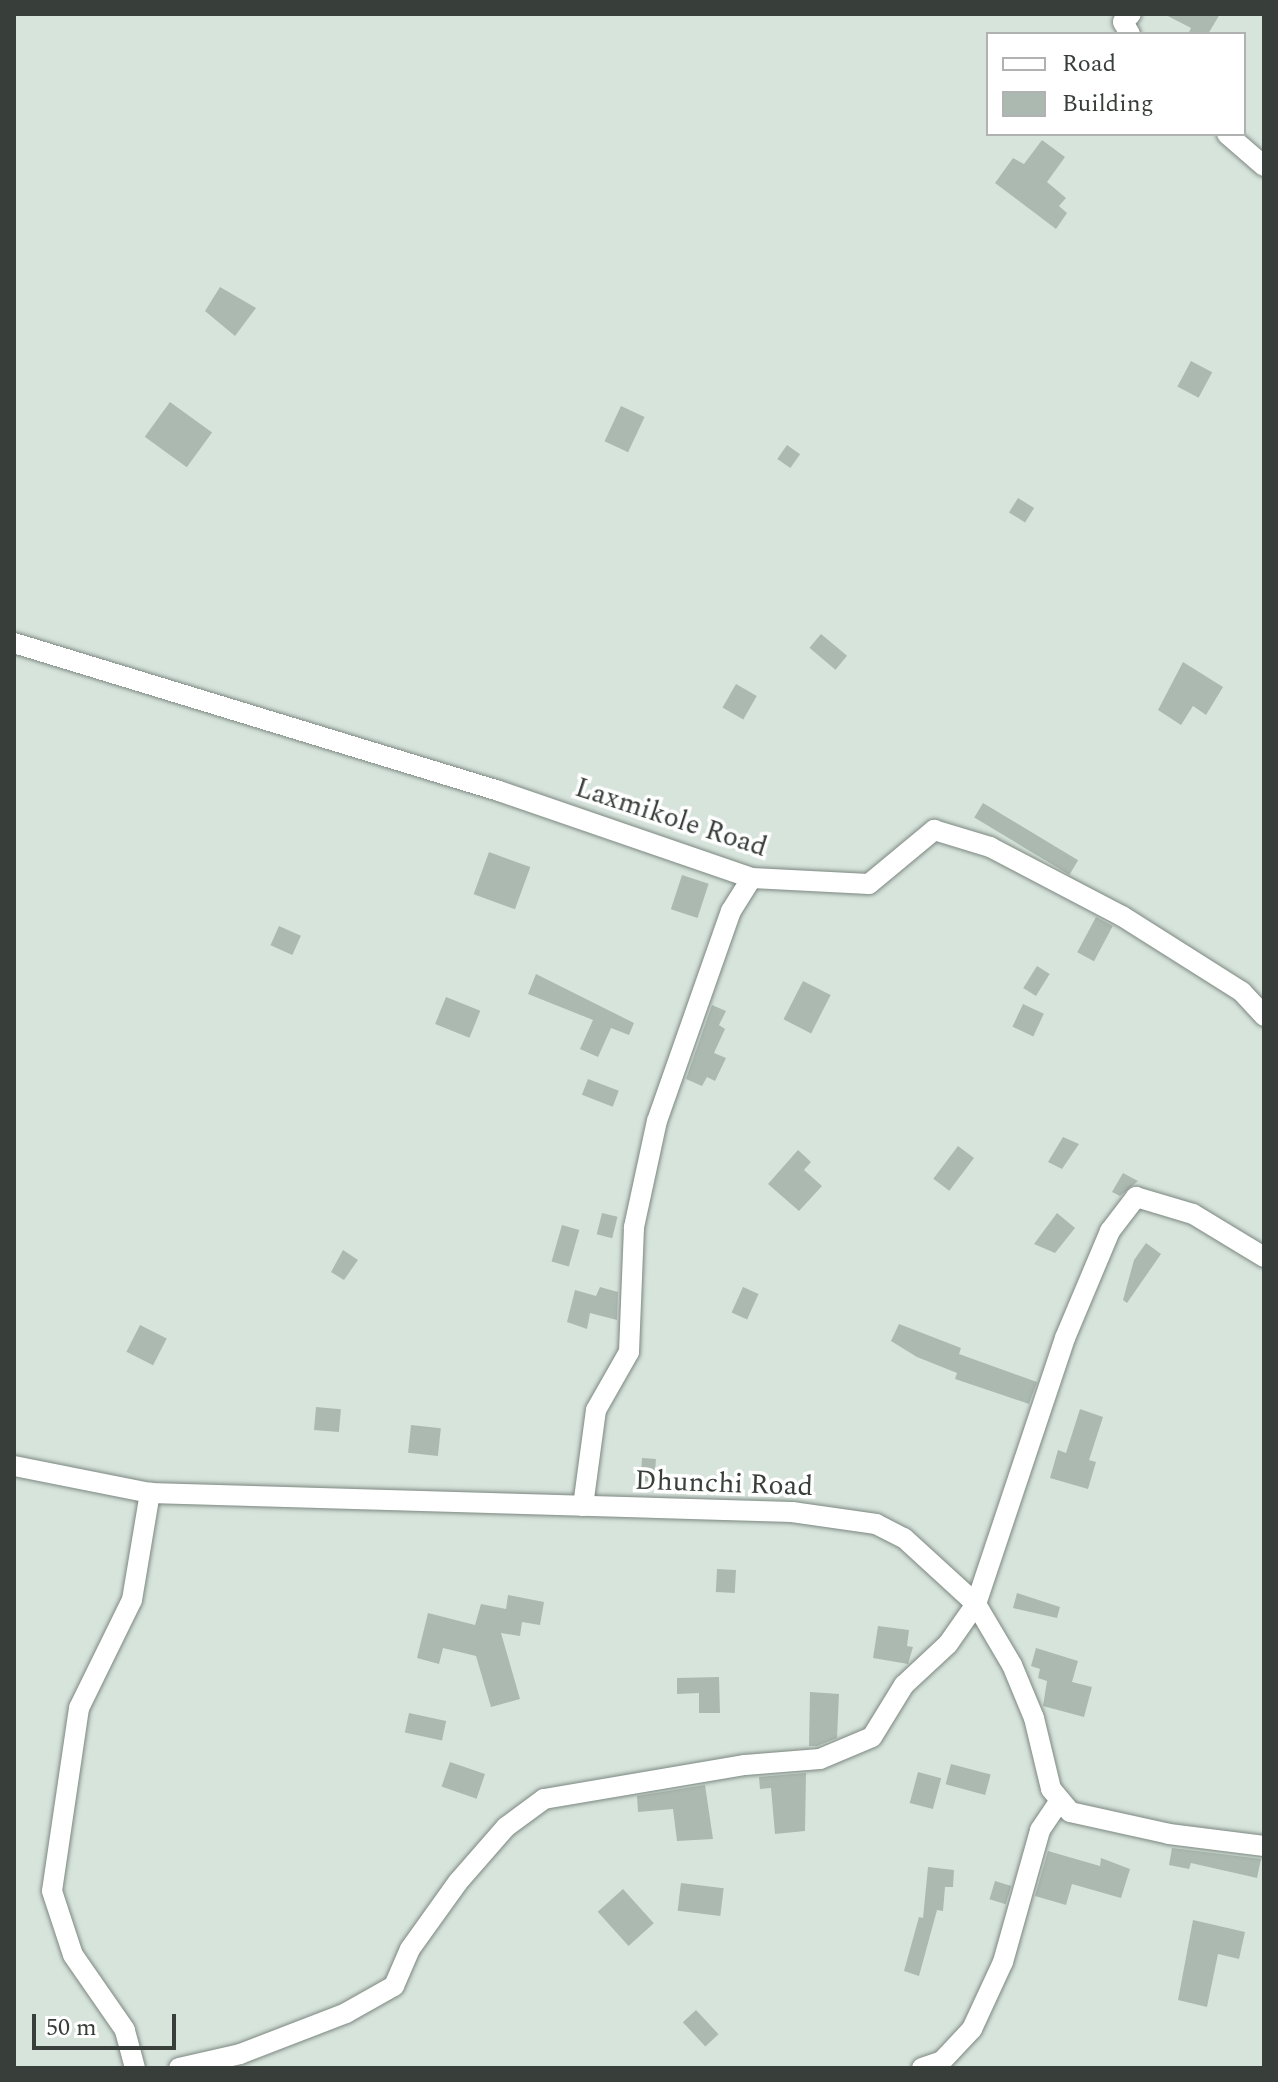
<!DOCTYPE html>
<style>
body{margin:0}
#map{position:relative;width:1278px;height:2082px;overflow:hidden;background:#d7e4dc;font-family:Spectral,serif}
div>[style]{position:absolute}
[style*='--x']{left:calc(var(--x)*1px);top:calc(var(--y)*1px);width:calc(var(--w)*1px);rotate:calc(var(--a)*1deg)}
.building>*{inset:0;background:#acb9b1;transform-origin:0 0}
.roads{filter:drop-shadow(0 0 2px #7c8880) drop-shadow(0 0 2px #7c8880)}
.minor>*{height:20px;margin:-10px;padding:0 10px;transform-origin:10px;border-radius:10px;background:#fff}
span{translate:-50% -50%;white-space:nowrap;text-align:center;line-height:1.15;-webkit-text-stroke:7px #fff;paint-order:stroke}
.street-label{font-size:28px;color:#383e3a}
.frame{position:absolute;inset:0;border:16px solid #383e3a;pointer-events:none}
.legend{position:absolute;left:986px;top:32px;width:260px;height:104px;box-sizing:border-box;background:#fff;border:2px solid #afb2b0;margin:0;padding:10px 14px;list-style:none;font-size:24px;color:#383e3a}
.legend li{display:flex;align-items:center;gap:16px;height:40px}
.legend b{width:40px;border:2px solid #afb2b0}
.scale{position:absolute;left:32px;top:2014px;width:144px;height:36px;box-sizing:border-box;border:4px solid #383e3a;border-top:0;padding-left:10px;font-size:24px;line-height:28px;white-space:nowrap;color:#383e3a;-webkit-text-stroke:6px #fff;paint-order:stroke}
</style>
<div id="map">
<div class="building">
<i style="clip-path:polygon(1164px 14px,1220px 14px,1208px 34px,1188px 34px,1191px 28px)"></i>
<i style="clip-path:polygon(1042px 140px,1065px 157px,1047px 182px,1066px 198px,1059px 206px,1067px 213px,1056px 229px,995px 183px,1013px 158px,1024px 164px)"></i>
<i style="clip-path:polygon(220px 287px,256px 308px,235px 336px,205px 311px)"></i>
<i style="left:1191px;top:361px;width:24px;height:29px;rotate:28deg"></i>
<i style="left:170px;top:402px;width:52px;height:43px;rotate:36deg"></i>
<i style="left:621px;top:406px;width:26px;height:39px;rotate:25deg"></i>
<i style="left:787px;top:445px;width:16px;height:17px;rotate:35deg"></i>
<i style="left:1018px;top:498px;width:19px;height:17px;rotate:32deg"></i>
<i style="left:821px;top:634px;width:34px;height:18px;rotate:40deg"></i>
<i style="clip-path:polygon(1183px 662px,1223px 687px,1206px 715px,1193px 706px,1181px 725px,1158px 710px)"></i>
<i style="left:736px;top:684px;width:24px;height:27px;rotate:30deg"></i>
<i style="left:983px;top:803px;width:111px;height:17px;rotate:31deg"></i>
<i style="left:489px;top:852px;width:44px;height:45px;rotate:20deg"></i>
<i style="left:682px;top:875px;width:28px;height:36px;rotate:18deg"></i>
<i style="left:1096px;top:917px;width:19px;height:40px;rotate:28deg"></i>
<i style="left:279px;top:926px;width:24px;height:21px;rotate:24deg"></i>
<i style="left:1037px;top:966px;width:15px;height:26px;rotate:32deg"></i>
<i style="clip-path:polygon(536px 974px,634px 1023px,629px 1035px,611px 1028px,598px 1057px,580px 1049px,593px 1020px,528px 994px)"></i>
<i style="left:803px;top:981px;width:31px;height:43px;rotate:27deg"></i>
<i style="left:446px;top:997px;width:37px;height:29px;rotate:22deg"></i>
<i style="left:1023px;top:1004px;width:23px;height:25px;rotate:25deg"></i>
<i style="clip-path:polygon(712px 1005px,726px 1011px,719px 1025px,725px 1029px,714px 1053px,726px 1058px,715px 1081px,707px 1077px,702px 1086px,686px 1079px)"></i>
<i style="left:588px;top:1079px;width:33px;height:17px;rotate:21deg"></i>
<i style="clip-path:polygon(1063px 1137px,1079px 1144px,1062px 1169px,1048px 1162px)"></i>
<i style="left:958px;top:1146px;width:20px;height:41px;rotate:37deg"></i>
<i style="clip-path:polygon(798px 1150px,811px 1162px,804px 1170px,822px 1186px,799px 1211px,768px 1184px)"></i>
<i style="clip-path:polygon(1123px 1173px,1138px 1181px,1120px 1196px,1112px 1192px)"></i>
<i style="left:602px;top:1213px;width:16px;height:22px;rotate:14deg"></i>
<i style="clip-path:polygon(1057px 1213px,1075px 1228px,1055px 1253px,1034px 1244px)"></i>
<i style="left:562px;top:1225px;width:18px;height:38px;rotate:16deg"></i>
<i style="clip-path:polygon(1146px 1243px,1161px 1254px,1127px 1303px,1123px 1300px,1134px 1260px)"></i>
<i style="clip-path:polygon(343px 1250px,358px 1260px,344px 1280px,331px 1272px)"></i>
<i style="clip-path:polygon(600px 1287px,618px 1292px,617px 1320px,590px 1313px,587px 1329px,567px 1322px,575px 1290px,596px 1296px)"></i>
<i style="left:743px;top:1287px;width:17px;height:28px;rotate:24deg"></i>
<i style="clip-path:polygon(899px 1324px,961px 1348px,959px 1354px,1037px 1382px,1029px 1404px,955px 1379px,957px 1373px,917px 1357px,891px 1341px)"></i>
<i style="left:140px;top:1325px;width:30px;height:30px;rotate:27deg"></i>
<i style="left:316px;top:1407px;width:25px;height:23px;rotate:5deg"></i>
<i style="clip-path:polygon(1080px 1409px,1103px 1417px,1089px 1460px,1096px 1462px,1088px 1489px,1050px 1478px,1058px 1450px,1066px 1453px)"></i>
<i style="left:411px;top:1425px;width:30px;height:28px;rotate:6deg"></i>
<i style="left:642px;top:1458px;width:14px;height:23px;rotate:4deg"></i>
<i style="left:717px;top:1569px;width:19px;height:23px;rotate:3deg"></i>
<i style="clip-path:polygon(1017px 1593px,1060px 1607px,1057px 1618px,1013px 1608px)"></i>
<i style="clip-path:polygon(508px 1595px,544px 1602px,540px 1625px,522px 1622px,520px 1636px,501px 1633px,520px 1699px,491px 1707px,476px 1656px,443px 1648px,439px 1664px,417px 1658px,428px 1613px,475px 1625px,481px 1604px,506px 1609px)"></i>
<i style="clip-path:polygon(878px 1626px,909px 1630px,907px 1646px,913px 1647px,908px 1664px,873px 1658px)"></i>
<i style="clip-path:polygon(1036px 1648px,1078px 1661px,1072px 1682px,1092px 1687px,1084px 1717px,1043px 1706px,1047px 1681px,1038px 1678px,1040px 1669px,1031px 1666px)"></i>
<i style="clip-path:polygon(719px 1677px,720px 1713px,699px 1713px,699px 1693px,677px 1694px,677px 1678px)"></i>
<i style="clip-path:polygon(810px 1692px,839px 1694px,837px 1738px,817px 1746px,809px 1746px)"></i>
<i style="left:409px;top:1713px;width:38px;height:20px;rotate:12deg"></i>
<i style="left:450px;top:1762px;width:37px;height:26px;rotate:19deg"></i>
<i style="left:951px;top:1764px;width:41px;height:21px;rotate:15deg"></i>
<i style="left:918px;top:1772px;width:24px;height:32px;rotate:15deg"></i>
<i style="clip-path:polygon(806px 1773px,805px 1831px,775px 1834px,771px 1788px,760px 1789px,759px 1777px)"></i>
<i style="clip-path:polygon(705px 1785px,713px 1839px,677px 1841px,673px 1809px,638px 1812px,637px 1796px)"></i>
<i style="clip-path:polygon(1172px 1848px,1261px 1859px,1257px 1878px,1191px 1863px,1189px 1869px,1169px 1865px)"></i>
<i style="clip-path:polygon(1048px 1851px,1100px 1866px,1101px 1858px,1130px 1869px,1121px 1898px,1072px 1884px,1066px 1905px,1035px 1896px)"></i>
<i style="clip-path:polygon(928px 1867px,954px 1870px,953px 1887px,945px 1887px,943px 1911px,937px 1910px,919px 1976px,904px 1971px,919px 1917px,923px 1918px)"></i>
<i style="left:995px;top:1881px;width:17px;height:19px;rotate:17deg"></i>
<i style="left:681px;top:1883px;width:43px;height:28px;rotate:7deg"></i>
<i style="left:623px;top:1889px;width:46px;height:34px;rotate:48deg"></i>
<i style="clip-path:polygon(1193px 1920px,1245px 1932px,1239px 1959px,1218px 1954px,1207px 2007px,1178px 2000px)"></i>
<i style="left:696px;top:2010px;width:33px;height:18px;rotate:47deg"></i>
</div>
<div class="roads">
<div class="minor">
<i style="--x:1130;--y:34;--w:14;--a:-120"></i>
<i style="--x:1123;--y:22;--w:11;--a:-45"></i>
<i style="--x:1227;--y:134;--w:49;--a:40.9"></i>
<i style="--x:14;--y:643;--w:507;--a:16.97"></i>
<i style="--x:499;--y:791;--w:268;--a:19"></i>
<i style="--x:752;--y:878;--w:117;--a:2.9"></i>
<i style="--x:869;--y:884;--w:85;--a:-39.7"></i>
<i style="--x:934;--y:830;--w:59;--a:16.9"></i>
<i style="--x:990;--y:847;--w:149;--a:27.6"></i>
<i style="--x:1122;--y:916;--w:142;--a:32.3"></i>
<i style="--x:1242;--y:992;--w:33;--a:47"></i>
<i style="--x:14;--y:1466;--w:139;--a:11.2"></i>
<i style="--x:150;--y:1493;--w:642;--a:1.7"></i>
<i style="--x:792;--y:1512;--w:85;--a:8.1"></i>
<i style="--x:876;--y:1524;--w:31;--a:27"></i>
<i style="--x:904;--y:1538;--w:98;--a:42.5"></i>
<i style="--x:976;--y:1604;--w:71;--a:59.5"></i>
<i style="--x:1012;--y:1665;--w:57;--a:67.5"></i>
<i style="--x:1034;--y:1718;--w:73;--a:76.5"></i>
<i style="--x:1051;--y:1789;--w:30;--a:50"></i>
<i style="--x:1070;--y:1812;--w:101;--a:12.5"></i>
<i style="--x:1169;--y:1834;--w:96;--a:7.2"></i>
<i style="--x:583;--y:1506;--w:97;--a:-82.3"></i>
<i style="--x:596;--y:1410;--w:67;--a:-60.4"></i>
<i style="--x:629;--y:1352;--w:125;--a:-87.7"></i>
<i style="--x:634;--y:1227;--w:108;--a:-77.8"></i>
<i style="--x:657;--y:1121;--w:223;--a:-70.6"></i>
<i style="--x:731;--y:911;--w:39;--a:-58"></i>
<i style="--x:135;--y:2068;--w:39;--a:-105"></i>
<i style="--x:125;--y:2030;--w:91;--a:-124.7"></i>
<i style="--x:73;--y:1955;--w:67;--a:-108.2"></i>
<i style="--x:52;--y:1891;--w:185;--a:-81.6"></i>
<i style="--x:79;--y:1708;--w:120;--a:-63.9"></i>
<i style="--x:132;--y:1600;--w:109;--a:-80.5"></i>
<i style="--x:179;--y:2068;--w:63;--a:-12.9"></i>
<i style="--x:240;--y:2054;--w:114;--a:-21.1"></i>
<i style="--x:346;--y:2013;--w:55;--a:-29.4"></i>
<i style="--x:394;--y:1986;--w:40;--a:-66.6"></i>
<i style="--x:410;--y:1949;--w:82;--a:-54.4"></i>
<i style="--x:458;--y:1882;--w:73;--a:-48.9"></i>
<i style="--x:506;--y:1827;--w:47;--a:-36.4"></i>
<i style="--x:544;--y:1799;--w:204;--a:-9.6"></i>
<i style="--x:745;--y:1765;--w:75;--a:-4.6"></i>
<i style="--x:820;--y:1759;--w:56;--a:-22.9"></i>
<i style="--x:872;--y:1737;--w:61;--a:-58.4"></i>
<i style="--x:904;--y:1685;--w:60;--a:-43"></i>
<i style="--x:948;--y:1644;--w:49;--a:-55"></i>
<i style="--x:976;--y:1604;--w:280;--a:-71.5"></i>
<i style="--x:1065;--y:1338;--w:116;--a:-67.2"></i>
<i style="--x:1110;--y:1231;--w:43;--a:-52.6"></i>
<i style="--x:1136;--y:1197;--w:59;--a:16.6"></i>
<i style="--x:1193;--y:1214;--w:83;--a:31.2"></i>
<i style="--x:922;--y:2068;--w:21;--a:-19"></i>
<i style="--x:942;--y:2061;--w:44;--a:-46.8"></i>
<i style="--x:972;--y:2029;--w:74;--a:-65.2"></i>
<i style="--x:1003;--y:1962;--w:137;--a:-74.3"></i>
<i style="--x:1040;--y:1830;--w:34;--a:-56"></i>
</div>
</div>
<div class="street-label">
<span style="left:671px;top:818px;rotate:18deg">Laxmikole Road</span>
<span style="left:724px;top:1484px;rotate:2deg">Dhunchi Road</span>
</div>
<div class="frame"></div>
<ul class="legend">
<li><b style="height:10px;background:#fff"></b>Road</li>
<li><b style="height:22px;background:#acb9b1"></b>Building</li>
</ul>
<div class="scale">50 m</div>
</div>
